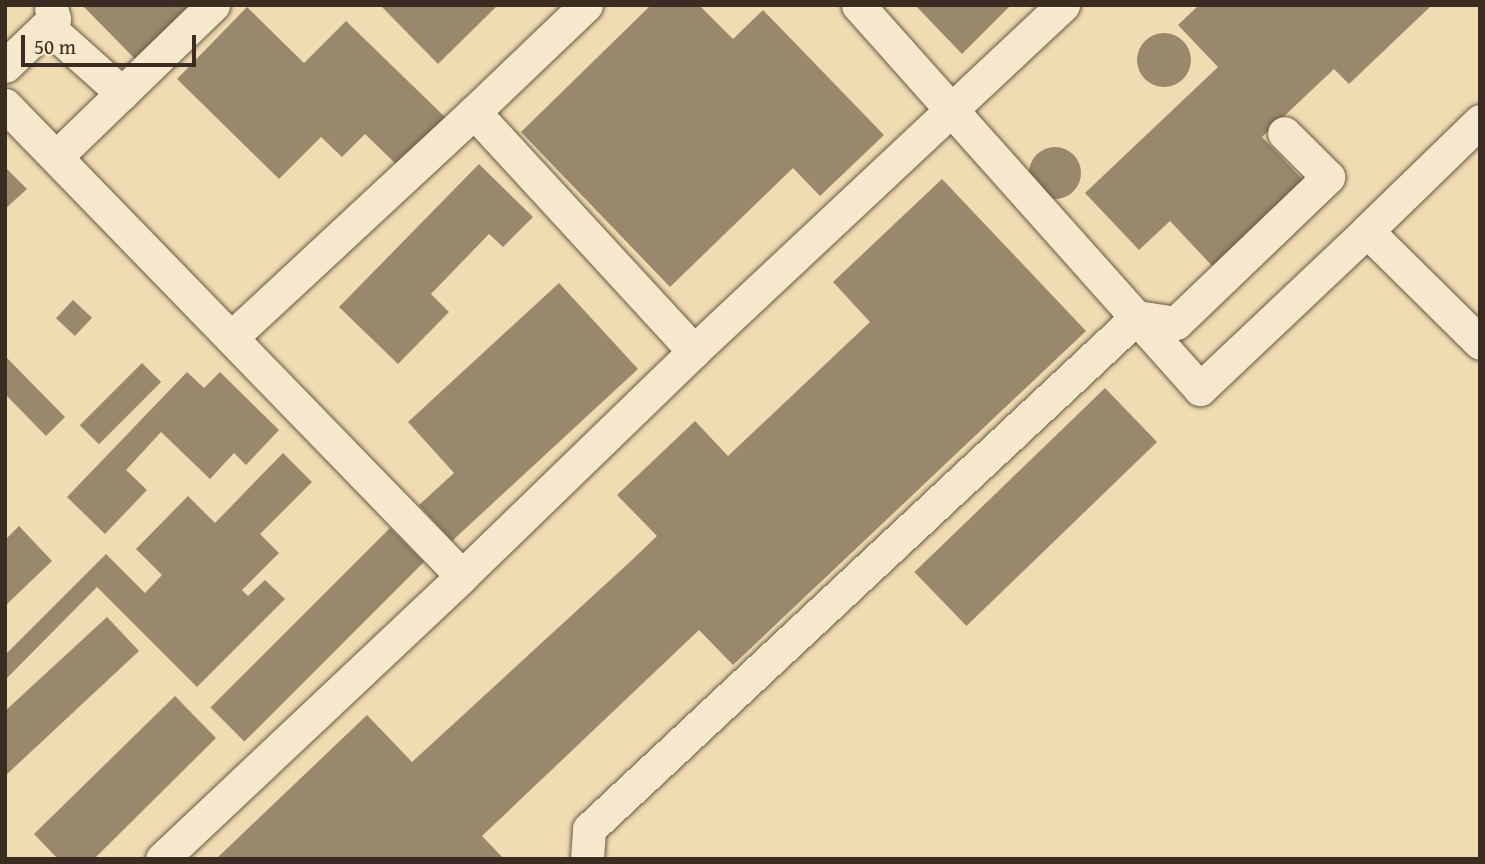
<!DOCTYPE html>
<style>
body{margin:0}
#map{position:relative;width:1485px;height:864px;overflow:hidden;background:#f0dcb2;font-family:"Gentium Book Plus",serif}
div>[style]{position:absolute}
[style*='--x']{left:calc(var(--x)*1px);top:calc(var(--y)*1px);width:calc(var(--w)*1px);rotate:calc(var(--a)*1deg)}
.building>*{inset:0;background:#99886c;transform-origin:0 0}
.round{border-radius:50%}
.roads{filter:drop-shadow(0 0 2px #685844) drop-shadow(0 0 2px #685844)}
.minor>*{height:33px;margin:-16.5px;padding:0 16.5px;transform-origin:16.5px;border-radius:16.5px;background:#f5e8cd}
span{translate:-50% -50%;white-space:nowrap;text-align:center;line-height:1.15;-webkit-text-stroke:5px #f5e8cd;paint-order:stroke}
.frame{position:absolute;inset:0;border:7px solid #3a2c20;pointer-events:none}
.scale{position:absolute;left:21px;top:35px;width:175px;height:32px;box-sizing:border-box;border:4px solid #3a2c20;border-top:0;padding-left:9px;font-size:21px;line-height:24px;white-space:nowrap;color:#3a2c20;-webkit-text-stroke:5px #f5e8cd;paint-order:stroke}
</style>
<div id="map">
<div class="building">
<i style="clip-path:polygon(82px 5px,199px 5px,140px 64px)"></i>
<i style="clip-path:polygon(380px 5px,498px 5px,438px 64px)"></i>
<i style="clip-path:polygon(651px 5px,699px 5px,733px 39px,763px 10px,884px 135px,820px 196px,793px 168px,670px 287px,521px 132px)"></i>
<i style="clip-path:polygon(915px 5px,1011px 5px,962px 54px)"></i>
<i style="clip-path:polygon(1199px 5px,1432px 5px,1349px 84px,1334px 69px,1262px 137px,1307px 184px,1216px 270px,1170px 221px,1139px 250px,1085px 193px,1218px 67px,1178px 25px)"></i>
<i style="clip-path:polygon(247px 7px,304px 63px,346px 21px,446px 118px,399px 167px,365px 134px,342px 157px,321px 137px,279px 179px,177px 79px)"></i>
<i class="round" style="left:1137px;top:33px;width:54px;height:54px"></i>
<i class="round" style="left:1029px;top:147px;width:52px;height:52px"></i>
<i style="clip-path:polygon(479px 164px,533px 217px,503px 247px,489px 234px,431px 294px,449px 312px,398px 364px,339px 307px)"></i>
<i style="clip-path:polygon(5px 167px,27px 189px,5px 209px)"></i>
<i style="clip-path:polygon(942px 179px,1086px 331px,733px 665px,699px 630px,482px 836px,504px 859px,216px 859px,367px 715px,412px 762px,633px 559px,657px 536px,617px 495px,695px 421px,728px 456px,870px 322px,833px 282px)"></i>
<i style="clip-path:polygon(559px 283px,638px 369px,452px 541px,419px 505px,454px 473px,408px 422px)"></i>
<i style="left:73px;top:300px;width:26px;height:25px;rotate:43deg"></i>
<i style="clip-path:polygon(5px 356px,65px 417px,46px 436px,5px 394px)"></i>
<i style="left:142px;top:363px;width:27px;height:88px;rotate:45deg"></i>
<i style="clip-path:polygon(187px 372px,204px 388px,220px 372px,279px 430px,246px 465px,234px 453px,210px 479px,161px 432px,126px 470px,147px 490px,105px 534px,67px 497px)"></i>
<i style="left:1105px;top:388px;width:75px;height:265px;rotate:46deg"></i>
<i style="clip-path:polygon(283px 453px,312px 482px,260px 534px,279px 553px,242px 590px,248px 596px,265px 580px,285px 599px,197px 687px,97px 587px,5px 680px,5px 655px,106px 554px,145px 593px,162px 575px,136px 549px,188px 496px,215px 523px)"></i>
<i style="clip-path:polygon(19px 526px,52px 561px,5px 606px,5px 540px)"></i>
<i style="left:390px;top:528px;width:48px;height:254px;rotate:45deg"></i>
<i style="clip-path:polygon(107px 617px,139px 651px,5px 776px,5px 711px)"></i>
<i style="clip-path:polygon(175px 696px,216px 738px,94px 859px,58px 859px,34px 834px)"></i>
</div>
<div class="roads">
<div class="minor">
<i style="--x:586;--y:5;--w:155;--a:136.3"></i>
<i style="--x:474;--y:112;--w:325;--a:47.4"></i>
<i style="--x:694;--y:351;--w:506;--a:-43.16"></i>
<i style="--x:858;--y:5;--w:514;--a:48.31"></i>
<i style="--x:1200;--y:389;--w:230;--a:-43.4"></i>
<i style="--x:47;--y:26;--w:101;--a:41.8"></i>
<i style="--x:5;--y:66;--w:68;--a:-43.8"></i>
<i style="--x:54;--y:19;--w:11;--a:-105"></i>
<i style="--x:5;--y:105;--w:656;--a:45.86"></i>
<i style="--x:1480;--y:121;--w:158;--a:135.8"></i>
<i style="--x:1367;--y:231;--w:159;--a:44.7"></i>
<i style="--x:56;--y:157;--w:219;--a:-44.1"></i>
<i style="--x:232;--y:337;--w:330;--a:-42.9"></i>
<i style="--x:162;--y:859;--w:412;--a:-43.3"></i>
<i style="--x:462;--y:576;--w:323;--a:-44.1"></i>
<i style="--x:587;--y:859;--w:30;--a:-86"></i>
<i style="--x:589;--y:829;--w:750;--a:-43.05"></i>
<i style="--x:1137;--y:317;--w:39;--a:9"></i>
<i style="--x:1176;--y:323;--w:211;--a:-43.8"></i>
<i style="--x:1328;--y:177;--w:62;--a:-135"></i>
</div>
</div>
<div class="frame"></div>
<div class="scale">50 m</div>
</div>
